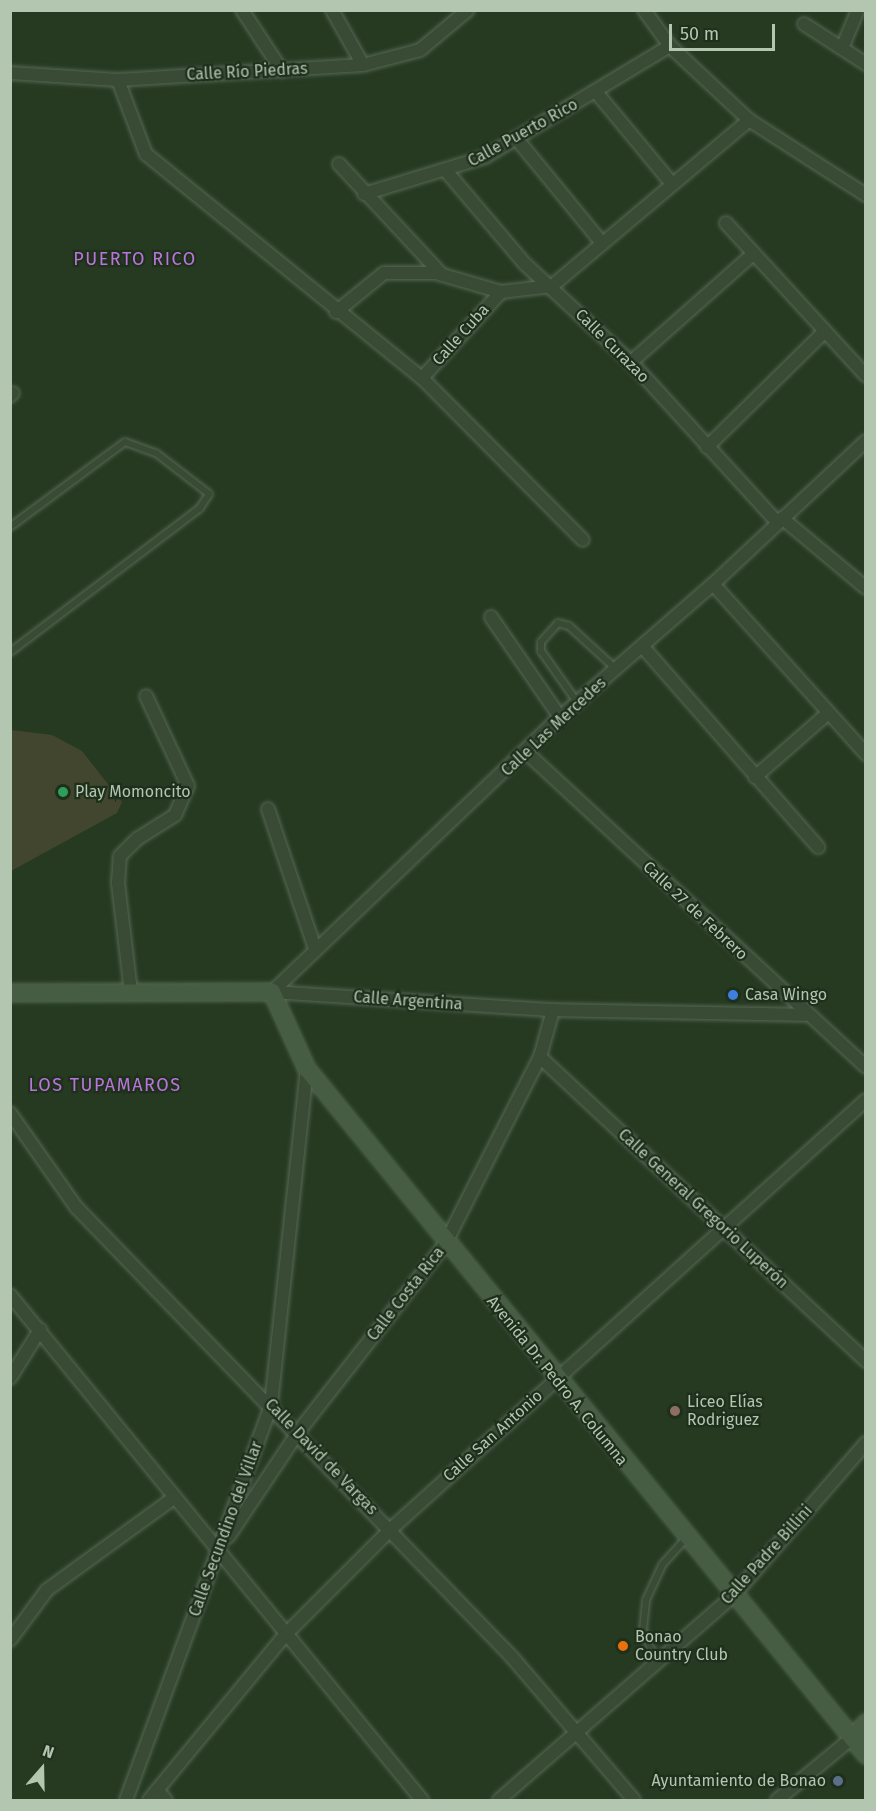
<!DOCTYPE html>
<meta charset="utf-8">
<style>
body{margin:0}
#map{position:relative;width:876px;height:1811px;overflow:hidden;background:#263a22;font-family:"Fira Sans",sans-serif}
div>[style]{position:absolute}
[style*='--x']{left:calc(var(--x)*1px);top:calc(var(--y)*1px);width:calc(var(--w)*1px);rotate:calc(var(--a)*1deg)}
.green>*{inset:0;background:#43462f}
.roads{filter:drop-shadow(0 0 2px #566853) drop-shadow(0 0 2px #566853)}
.service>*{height:6px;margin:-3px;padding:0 3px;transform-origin:3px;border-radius:3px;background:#394a35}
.minor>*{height:12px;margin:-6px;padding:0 6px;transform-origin:6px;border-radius:6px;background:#394a35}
.secondary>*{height:16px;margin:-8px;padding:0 8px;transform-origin:8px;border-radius:8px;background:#475d43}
.dots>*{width:16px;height:16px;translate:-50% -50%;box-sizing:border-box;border:3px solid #1e2f1b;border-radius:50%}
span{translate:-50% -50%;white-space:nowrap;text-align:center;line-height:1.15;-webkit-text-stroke:4.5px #1e2f1b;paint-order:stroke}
.street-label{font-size:16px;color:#b3c6b0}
.poi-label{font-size:16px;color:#b3c6b0}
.left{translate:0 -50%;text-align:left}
.right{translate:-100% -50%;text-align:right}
.neighbourhood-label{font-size:18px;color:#b976da;letter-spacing:1.5px}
.frame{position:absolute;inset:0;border:12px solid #b3c6b0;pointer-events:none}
.north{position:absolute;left:12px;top:1739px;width:60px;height:60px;-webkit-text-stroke:4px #1e2f1b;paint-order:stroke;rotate:20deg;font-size:16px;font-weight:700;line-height:24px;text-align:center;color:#b3c6b0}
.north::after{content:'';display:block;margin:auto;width:21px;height:27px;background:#b3c6b0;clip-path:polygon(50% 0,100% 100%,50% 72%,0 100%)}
.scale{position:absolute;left:669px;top:24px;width:106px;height:27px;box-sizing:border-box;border:3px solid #b3c6b0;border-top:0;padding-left:8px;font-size:18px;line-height:21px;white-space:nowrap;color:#b3c6b0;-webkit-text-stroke:4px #1e2f1b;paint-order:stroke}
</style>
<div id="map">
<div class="green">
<i style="clip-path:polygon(11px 730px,52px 735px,82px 751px,122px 802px,117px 813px,11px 871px)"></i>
</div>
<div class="roads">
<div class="service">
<i style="--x:10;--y:527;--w:143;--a:-36.5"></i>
<i style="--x:125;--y:442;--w:33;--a:20"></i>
<i style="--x:156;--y:453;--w:67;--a:37.7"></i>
<i style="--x:209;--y:494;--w:17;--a:123"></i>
<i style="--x:200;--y:508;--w:238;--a:142.8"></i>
<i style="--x:577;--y:702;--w:62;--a:-125.2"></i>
<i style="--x:541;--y:651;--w:9;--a:-90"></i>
<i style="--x:541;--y:642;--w:25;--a:-48"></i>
<i style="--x:558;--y:623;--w:11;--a:15"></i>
<i style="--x:569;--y:626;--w:64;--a:42.5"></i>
<i style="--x:657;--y:1663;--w:36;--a:-113"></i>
<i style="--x:643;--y:1630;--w:30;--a:-84"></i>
<i style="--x:646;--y:1600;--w:38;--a:-65"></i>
<i style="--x:662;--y:1565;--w:36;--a:-48"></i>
</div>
<div class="minor">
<i style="--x:242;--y:10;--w:73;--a:56.7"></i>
<i style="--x:332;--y:10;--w:63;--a:60.6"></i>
<i style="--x:644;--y:10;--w:44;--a:54.2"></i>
<i style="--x:670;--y:46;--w:108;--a:43.1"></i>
<i style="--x:749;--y:120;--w:139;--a:32.7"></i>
<i style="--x:804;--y:24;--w:74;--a:32.8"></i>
<i style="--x:842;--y:48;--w:41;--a:-67.2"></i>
<i style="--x:10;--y:73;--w:108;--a:3.7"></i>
<i style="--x:118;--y:80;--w:245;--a:-3.5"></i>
<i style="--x:363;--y:65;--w:59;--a:-14.7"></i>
<i style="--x:420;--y:50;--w:62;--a:-39.8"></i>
<i style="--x:118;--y:80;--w:79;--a:69.3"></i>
<i style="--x:146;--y:154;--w:355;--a:39.1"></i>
<i style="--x:422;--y:378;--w:228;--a:45.2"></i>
<i style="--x:596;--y:92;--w:119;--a:50.4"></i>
<i style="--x:516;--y:138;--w:136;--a:50.7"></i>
<i style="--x:339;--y:164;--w:151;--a:47.1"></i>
<i style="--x:447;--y:172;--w:121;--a:49.7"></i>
<i style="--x:525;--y:264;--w:144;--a:42.8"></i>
<i style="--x:631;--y:362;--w:217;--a:47.6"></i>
<i style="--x:364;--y:194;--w:127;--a:-17"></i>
<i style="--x:485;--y:157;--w:216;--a:-31"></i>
<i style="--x:726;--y:223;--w:207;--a:47.5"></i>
<i style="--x:336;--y:312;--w:62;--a:-39.1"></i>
<i style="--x:384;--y:273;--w:52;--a:0"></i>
<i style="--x:436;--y:273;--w:68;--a:16.3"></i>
<i style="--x:501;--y:292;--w:51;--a:-6.7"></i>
<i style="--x:552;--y:286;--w:258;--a:-40.1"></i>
<i style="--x:631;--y:362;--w:163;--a:-41.5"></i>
<i style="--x:422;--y:378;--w:117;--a:-47.4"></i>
<i style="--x:10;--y:396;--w:4;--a:-45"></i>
<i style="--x:707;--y:447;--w:164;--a:-44.5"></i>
<i style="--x:782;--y:518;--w:109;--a:39.8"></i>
<i style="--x:713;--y:584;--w:229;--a:48"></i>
<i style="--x:491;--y:617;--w:121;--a:55.4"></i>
<i style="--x:643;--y:647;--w:266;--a:48.8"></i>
<i style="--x:527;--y:753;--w:462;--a:42.8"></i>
<i style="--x:755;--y:777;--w:97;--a:-41.2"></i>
<i style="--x:268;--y:809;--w:148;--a:71.4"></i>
<i style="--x:131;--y:992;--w:110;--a:-96.8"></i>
<i style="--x:118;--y:883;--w:27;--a:-86"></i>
<i style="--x:120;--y:856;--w:24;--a:-45"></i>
<i style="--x:137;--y:839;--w:45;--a:-32.3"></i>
<i style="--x:175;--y:815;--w:32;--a:-66"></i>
<i style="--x:188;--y:786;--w:99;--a:-115"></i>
<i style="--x:272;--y:992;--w:398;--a:-43.7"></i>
<i style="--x:560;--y:717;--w:203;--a:-41"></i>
<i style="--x:713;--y:584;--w:209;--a:-43.1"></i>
<i style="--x:272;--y:992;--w:282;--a:3.7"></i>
<i style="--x:553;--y:1010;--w:252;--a:1.1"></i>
<i style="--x:540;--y:1057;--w:446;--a:43"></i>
<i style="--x:10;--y:1113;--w:115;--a:54.9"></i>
<i style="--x:76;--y:1207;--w:625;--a:45.91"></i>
<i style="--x:511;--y:1656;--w:189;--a:49.5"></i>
<i style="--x:10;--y:1295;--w:652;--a:50.79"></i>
<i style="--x:10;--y:1378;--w:57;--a:-58"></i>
<i style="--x:228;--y:1537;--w:128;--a:-56.2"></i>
<i style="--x:299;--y:1431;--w:237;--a:-52"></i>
<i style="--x:445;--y:1244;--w:210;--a:-63.1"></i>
<i style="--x:540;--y:1057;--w:49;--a:-74.5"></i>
<i style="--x:10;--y:1640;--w:62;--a:-53.5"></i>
<i style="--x:47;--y:1590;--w:158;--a:-36"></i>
<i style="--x:157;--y:1790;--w:13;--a:48"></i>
<i style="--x:126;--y:1800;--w:421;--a:-69.8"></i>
<i style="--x:271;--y:1405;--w:338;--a:-83.9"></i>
<i style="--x:149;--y:1800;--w:214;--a:-50.5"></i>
<i style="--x:285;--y:1635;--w:150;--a:-45"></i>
<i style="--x:391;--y:1529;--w:640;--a:-42.09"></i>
<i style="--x:499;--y:1800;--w:310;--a:-41.1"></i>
<i style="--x:733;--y:1596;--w:203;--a:-49"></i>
<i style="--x:777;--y:1800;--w:97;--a:-39.6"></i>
</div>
<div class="secondary">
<i style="--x:10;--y:993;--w:262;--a:-0.2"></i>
<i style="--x:272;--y:992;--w:85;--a:65.6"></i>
<i style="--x:307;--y:1069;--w:885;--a:50.82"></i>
<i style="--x:852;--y:1738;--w:21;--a:-47"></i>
</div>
</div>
<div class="dots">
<i style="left:63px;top:792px;background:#2e9e5b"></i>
<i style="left:733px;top:995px;background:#3f7fe0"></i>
<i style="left:675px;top:1411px;background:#8d6e63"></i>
<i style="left:623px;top:1646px;background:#e8710a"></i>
<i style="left:838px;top:1781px;background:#5c6f8a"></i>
</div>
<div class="street-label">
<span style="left:247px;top:72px;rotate:-3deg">Calle Río Piedras</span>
<span style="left:523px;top:133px;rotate:-29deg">Calle Puerto Rico</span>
<span style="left:461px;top:335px;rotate:-48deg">Calle Cuba</span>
<span style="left:612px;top:346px;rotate:45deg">Calle Curazao</span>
<span style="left:554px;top:727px;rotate:-43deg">Calle Las Mercedes</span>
<span style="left:695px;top:911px;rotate:43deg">Calle 27 de Febrero</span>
<span style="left:408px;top:1001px;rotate:4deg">Calle Argentina</span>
<span style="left:703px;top:1209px;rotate:43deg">Calle General Gregorio Luperón</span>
<span style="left:406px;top:1294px;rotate:-52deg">Calle Costa Rica</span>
<span style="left:557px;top:1381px;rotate:51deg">Avenida Dr. Pedro A. Columna</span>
<span style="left:493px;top:1436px;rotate:-42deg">Calle San Antonio</span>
<span style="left:321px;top:1457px;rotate:46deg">Calle David de Vargas</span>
<span style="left:226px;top:1529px;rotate:-70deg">Calle Secundino del Villar</span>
<span style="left:767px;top:1555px;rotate:-48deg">Calle Padre Billini</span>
</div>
<div class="poi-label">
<span class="left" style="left:75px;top:792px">Play Momoncito</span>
<span class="left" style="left:745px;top:995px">Casa Wingo</span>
<span class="left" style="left:687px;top:1411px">Liceo Elías<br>Rodriguez</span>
<span class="left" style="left:635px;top:1646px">Bonao<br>Country Club</span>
<span class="right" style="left:826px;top:1781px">Ayuntamiento de Bonao</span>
</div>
<div class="neighbourhood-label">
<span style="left:135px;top:259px">PUERTO RICO</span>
<span style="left:105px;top:1085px">LOS TUPAMAROS</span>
</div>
<div class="frame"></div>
<div class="north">N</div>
<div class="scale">50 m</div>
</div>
